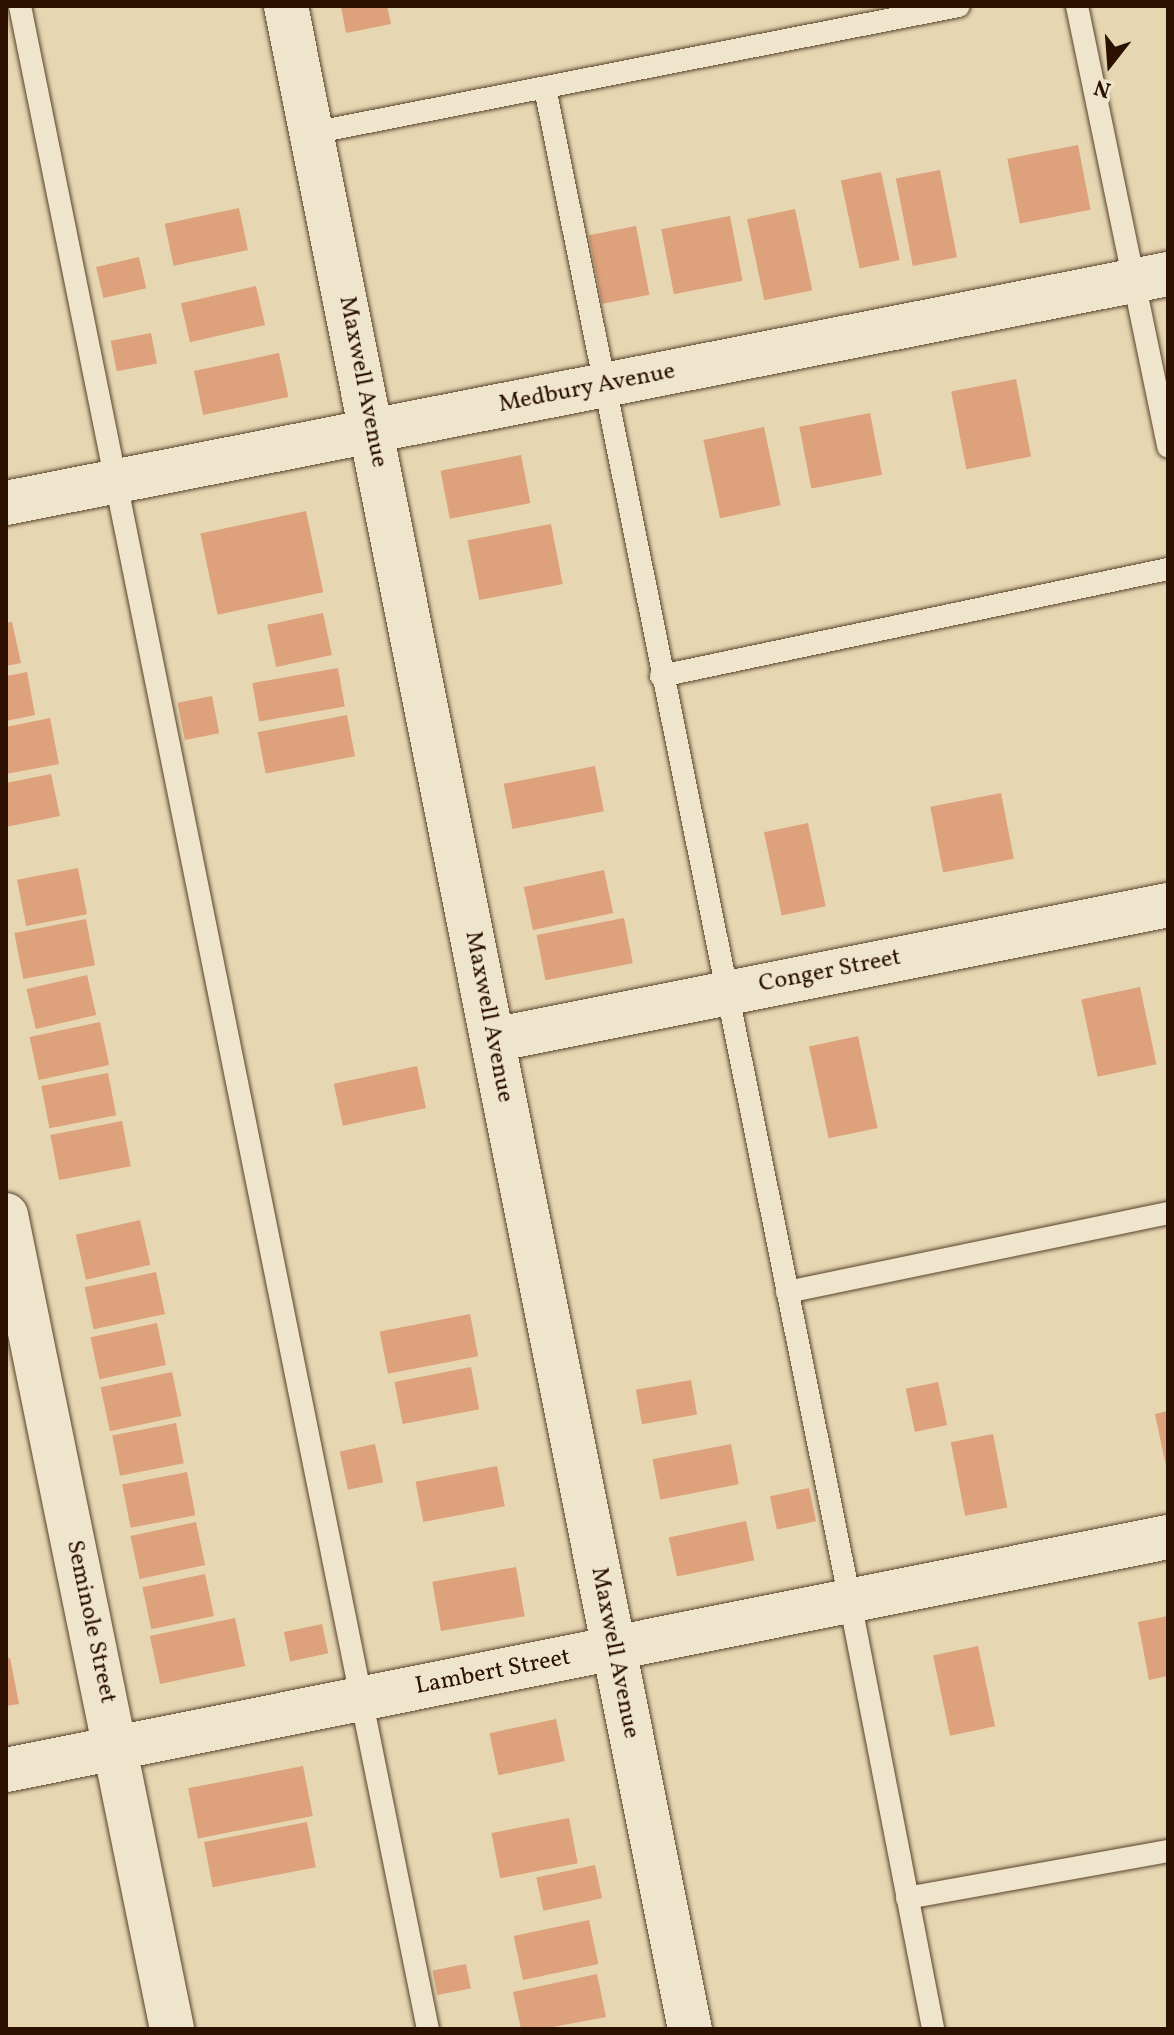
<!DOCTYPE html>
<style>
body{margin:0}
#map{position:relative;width:1174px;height:2035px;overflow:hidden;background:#e6d7b2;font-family:Vollkorn,serif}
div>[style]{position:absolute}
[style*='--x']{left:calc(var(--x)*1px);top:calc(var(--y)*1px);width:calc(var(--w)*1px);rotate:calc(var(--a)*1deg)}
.building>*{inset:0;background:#dda17b;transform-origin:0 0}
.roads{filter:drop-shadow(0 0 2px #5a422c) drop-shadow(0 0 2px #5a422c)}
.lane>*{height:22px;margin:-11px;padding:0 11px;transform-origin:11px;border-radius:11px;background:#efe5cd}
.street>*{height:44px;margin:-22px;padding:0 22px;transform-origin:22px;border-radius:22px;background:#efe5cd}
span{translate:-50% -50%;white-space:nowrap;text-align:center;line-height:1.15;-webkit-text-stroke:7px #efe5cd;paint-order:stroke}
.street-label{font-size:24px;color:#2c1100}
.frame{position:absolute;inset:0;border:8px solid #2c1100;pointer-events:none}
.north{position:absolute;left:1070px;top:24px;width:80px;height:80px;-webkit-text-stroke:6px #efe5cd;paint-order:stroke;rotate:197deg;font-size:22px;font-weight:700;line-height:32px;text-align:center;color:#2c1100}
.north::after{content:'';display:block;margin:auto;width:28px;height:36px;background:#2c1100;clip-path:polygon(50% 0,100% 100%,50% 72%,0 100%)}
</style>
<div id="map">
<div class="building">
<i style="clip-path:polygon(341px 6px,387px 6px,391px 24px,346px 33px)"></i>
<i style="left:1078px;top:145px;width:66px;height:72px;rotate:79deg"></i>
<i style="left:940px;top:170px;width:89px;height:45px;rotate:79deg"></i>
<i style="left:881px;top:172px;width:90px;height:41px;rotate:78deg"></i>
<i style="left:239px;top:208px;width:43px;height:76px;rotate:78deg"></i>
<i style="left:795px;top:209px;width:83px;height:49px;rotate:78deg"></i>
<i style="left:730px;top:216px;width:66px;height:70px;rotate:79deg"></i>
<i style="left:636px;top:226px;width:70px;height:48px;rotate:79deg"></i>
<i style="left:139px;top:257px;width:32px;height:44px;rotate:77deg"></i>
<i style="left:256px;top:286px;width:40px;height:77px;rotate:77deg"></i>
<i style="left:151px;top:333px;width:31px;height:41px;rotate:79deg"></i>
<i style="left:279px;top:353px;width:45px;height:87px;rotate:78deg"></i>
<i style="left:1016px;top:379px;width:79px;height:66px;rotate:79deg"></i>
<i style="left:870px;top:413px;width:63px;height:72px;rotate:79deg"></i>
<i style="left:764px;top:427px;width:80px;height:62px;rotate:78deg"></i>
<i style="left:521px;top:455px;width:49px;height:82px;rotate:79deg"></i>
<i style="left:306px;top:511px;width:83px;height:108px;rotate:78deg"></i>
<i style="left:551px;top:524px;width:61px;height:85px;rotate:79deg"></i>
<i style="left:323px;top:613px;width:43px;height:57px;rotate:78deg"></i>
<i style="clip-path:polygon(12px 622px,21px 663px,6px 666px,6px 623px)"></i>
<i style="left:338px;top:668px;width:39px;height:87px;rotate:80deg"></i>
<i style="clip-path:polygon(27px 672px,35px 715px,6px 721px,6px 676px)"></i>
<i style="left:212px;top:696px;width:38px;height:35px;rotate:79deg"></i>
<i style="left:347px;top:715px;width:42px;height:91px;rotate:79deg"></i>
<i style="clip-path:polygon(50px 718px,59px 764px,6px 774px,6px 727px)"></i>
<i style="left:595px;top:766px;width:46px;height:93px;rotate:79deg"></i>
<i style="clip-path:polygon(51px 774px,60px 816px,6px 827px,6px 783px)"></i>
<i style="left:1001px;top:793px;width:67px;height:72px;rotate:79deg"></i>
<i style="left:808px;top:823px;width:85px;height:45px;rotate:78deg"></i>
<i style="left:78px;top:868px;width:47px;height:62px;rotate:79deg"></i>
<i style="left:604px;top:870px;width:44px;height:82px;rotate:78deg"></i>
<i style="left:624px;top:918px;width:46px;height:89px;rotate:79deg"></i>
<i style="left:86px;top:919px;width:47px;height:73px;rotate:79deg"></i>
<i style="left:87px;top:975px;width:41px;height:62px;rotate:77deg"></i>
<i style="left:1140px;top:987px;width:79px;height:60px;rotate:78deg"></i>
<i style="left:100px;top:1022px;width:44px;height:72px;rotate:78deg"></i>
<i style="left:858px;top:1036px;width:94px;height:50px;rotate:78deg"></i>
<i style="left:417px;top:1066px;width:43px;height:85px;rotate:78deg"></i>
<i style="left:108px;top:1073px;width:43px;height:68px;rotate:79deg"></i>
<i style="left:122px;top:1121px;width:46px;height:73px;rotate:79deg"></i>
<i style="left:140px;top:1220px;width:46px;height:66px;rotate:77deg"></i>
<i style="left:156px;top:1272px;width:43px;height:73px;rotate:78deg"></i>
<i style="left:470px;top:1314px;width:43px;height:92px;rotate:79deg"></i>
<i style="left:157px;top:1323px;width:43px;height:68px;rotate:78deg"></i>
<i style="left:471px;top:1367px;width:43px;height:78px;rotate:79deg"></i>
<i style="left:172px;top:1372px;width:45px;height:73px;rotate:78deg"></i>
<i style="left:691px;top:1380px;width:35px;height:56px;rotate:80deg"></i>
<i style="left:938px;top:1382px;width:44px;height:33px;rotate:78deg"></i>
<i style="clip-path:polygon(1168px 1411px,1168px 1470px,1167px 1471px,1155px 1414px)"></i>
<i style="left:176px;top:1423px;width:41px;height:65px;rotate:79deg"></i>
<i style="left:993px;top:1434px;width:75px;height:43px;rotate:79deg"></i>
<i style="left:375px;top:1444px;width:39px;height:36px;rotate:78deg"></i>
<i style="left:731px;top:1444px;width:41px;height:80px;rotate:79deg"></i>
<i style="left:497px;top:1466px;width:41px;height:83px;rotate:79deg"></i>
<i style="left:187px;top:1472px;width:44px;height:66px;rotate:79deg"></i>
<i style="left:809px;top:1488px;width:34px;height:40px;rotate:78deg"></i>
<i style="left:746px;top:1521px;width:40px;height:79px;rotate:78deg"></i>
<i style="left:196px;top:1522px;width:44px;height:67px;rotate:78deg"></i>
<i style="left:516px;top:1567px;width:50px;height:85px;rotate:80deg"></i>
<i style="left:205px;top:1574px;width:43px;height:64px;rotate:78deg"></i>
<i style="clip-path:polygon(1168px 1616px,1168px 1676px,1149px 1680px,1138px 1622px)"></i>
<i style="left:235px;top:1618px;width:49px;height:87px;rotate:78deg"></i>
<i style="left:322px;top:1624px;width:30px;height:39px;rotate:78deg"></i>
<i style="left:978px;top:1646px;width:82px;height:46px;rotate:78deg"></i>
<i style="clip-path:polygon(10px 1658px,19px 1704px,6px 1706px,6px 1659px)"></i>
<i style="left:556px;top:1719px;width:43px;height:68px;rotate:78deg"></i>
<i style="left:303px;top:1766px;width:51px;height:117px;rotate:79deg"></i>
<i style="left:569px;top:1818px;width:46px;height:79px;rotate:79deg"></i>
<i style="left:307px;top:1822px;width:46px;height:105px;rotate:79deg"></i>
<i style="left:595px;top:1865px;width:34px;height:60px;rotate:78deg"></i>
<i style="left:589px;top:1920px;width:45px;height:77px;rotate:78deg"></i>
<i style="left:466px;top:1964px;width:25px;height:34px;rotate:79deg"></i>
<i style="clip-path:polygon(597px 1974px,606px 2017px,542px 2029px,521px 2029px,513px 1992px)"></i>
</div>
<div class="roads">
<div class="lane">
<i style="--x:20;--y:6;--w:2064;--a:78.6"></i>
<i style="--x:1077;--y:6;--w:450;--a:78.3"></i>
<i style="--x:545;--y:88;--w:1543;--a:78.6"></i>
<i style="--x:850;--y:1601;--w:436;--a:79"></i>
<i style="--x:312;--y:133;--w:659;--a:-11.11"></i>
<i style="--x:661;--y:676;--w:518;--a:-11.92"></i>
<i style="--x:787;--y:1292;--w:389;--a:-11.7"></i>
<i style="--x:907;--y:1898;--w:265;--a:-10.2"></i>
</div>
<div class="street">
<i style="--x:286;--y:6;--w:2063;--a:78.71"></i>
<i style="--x:6;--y:503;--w:1184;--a:-11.15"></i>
<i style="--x:493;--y:1040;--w:688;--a:-11.31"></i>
<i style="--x:6;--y:1215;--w:831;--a:78.47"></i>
<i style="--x:6;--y:1770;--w:1185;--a:-11.34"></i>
</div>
</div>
<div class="street-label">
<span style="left:362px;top:382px;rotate:79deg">Maxwell Avenue</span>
<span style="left:587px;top:389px;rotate:-11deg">Medbury Avenue</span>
<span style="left:830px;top:972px;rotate:-11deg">Conger Street</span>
<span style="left:488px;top:1017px;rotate:79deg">Maxwell Avenue</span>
<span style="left:90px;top:1622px;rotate:78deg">Seminole Street</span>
<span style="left:614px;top:1653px;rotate:79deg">Maxwell Avenue</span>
<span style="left:493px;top:1673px;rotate:-11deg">Lambert Street</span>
</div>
<div class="frame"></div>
<div class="north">N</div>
</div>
